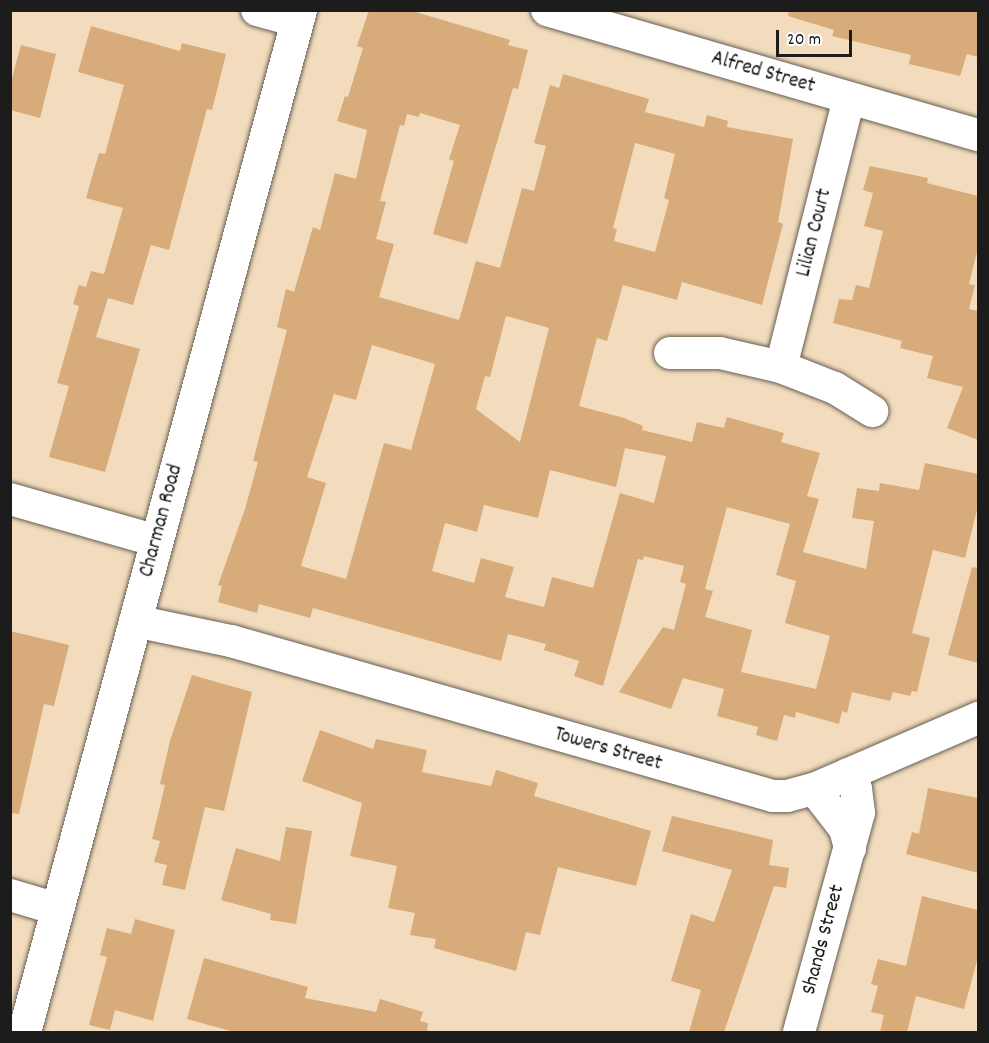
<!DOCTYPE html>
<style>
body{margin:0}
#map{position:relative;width:989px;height:1043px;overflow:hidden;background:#f3dcbd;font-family:Dekko,sans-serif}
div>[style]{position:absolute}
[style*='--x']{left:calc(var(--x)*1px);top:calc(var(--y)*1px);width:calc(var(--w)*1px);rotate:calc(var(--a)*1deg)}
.building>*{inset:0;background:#d8ab7b}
.roads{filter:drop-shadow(0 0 2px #675f54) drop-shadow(0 0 2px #675f54)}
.minor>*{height:32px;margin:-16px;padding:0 16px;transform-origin:16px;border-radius:16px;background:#fff}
.major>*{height:33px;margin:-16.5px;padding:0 16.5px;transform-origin:16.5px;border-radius:16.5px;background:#fff}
span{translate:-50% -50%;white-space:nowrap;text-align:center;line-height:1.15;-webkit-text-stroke:4.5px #fff;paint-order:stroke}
.street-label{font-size:21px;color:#1c1c1c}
.frame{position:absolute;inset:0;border:12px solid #1c1c1c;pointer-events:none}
.scale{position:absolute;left:776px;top:30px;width:76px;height:27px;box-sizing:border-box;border:3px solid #1c1c1c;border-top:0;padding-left:8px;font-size:18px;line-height:21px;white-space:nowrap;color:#1c1c1c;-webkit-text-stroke:4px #fff;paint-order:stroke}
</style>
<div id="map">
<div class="building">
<i style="clip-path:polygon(evenodd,369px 10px,409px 10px,510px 40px,508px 45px,528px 50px,518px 89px,513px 88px,467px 244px,433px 234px,454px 161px,449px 159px,460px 125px,420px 113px,419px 117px,407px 114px,404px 126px,400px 125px,380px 201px,386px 202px,376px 239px,394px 244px,379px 297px,459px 320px,476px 261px,500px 268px,522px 188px,534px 191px,546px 146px,534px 143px,550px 85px,559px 88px,563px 74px,649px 99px,645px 112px,704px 127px,707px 115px,728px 121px,727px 127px,793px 139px,778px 222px,783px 224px,762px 305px,682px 282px,677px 300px,623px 285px,607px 341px,597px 338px,579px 406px,624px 418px,643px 426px,642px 430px,692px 442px,697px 422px,724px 428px,727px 417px,784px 433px,781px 442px,820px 453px,807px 496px,819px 499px,803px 552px,866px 569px,874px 521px,852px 518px,857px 488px,879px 491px,880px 483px,919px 490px,925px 463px,978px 474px,978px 506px,965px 558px,933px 550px,912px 633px,930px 638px,917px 692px,912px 691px,910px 696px,893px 692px,890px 701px,852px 692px,847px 713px,842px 711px,839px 724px,796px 712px,795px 718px,784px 715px,777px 741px,756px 735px,758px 727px,717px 716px,724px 689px,683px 678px,671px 709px,619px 692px,663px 627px,674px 630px,686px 584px,680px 582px,684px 566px,644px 556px,643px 560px,638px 559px,603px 686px,574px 676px,579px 661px,544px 650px,546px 644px,508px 634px,501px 661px,313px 608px,310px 618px,259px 604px,257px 613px,218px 602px,222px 586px,218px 585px,245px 509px,258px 462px,253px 461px,287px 330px,277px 327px,286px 289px,294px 292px,313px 227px,320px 230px,335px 173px,356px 179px,367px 130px,337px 121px,345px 96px,348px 97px,363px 48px,357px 46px,369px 10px,635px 143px,675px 154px,664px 198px,669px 200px,655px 252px,614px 241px,617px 229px,613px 228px,635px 143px,369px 10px,506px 316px,549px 328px,520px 442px,476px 409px,485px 376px,490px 377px,506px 316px,369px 10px,372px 345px,435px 364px,411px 450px,384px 443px,346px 579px,301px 566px,326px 483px,307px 477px,334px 394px,356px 400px,372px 345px,369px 10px,625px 448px,666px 456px,654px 503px,620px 493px,593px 588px,552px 577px,544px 607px,505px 597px,514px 567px,481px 558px,474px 583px,432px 571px,445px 523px,477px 532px,484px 505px,538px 518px,550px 470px,616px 487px,625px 448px,369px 10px,727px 507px,790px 524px,776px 575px,796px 581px,785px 623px,830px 636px,816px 689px,741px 672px,752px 630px,705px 617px,713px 591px,705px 589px,727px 507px)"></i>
<i style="clip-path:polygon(789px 10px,978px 10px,978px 57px,967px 54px,960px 76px,909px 64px,911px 55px,832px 36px,834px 30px,788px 16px)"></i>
<i style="clip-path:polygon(91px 26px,180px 51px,182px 43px,226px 54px,212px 110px,207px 109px,169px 250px,151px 245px,133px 305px,108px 298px,96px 337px,140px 349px,105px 472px,49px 457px,69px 386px,57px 383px,79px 306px,73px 304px,79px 285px,86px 287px,91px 271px,104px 274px,123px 208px,86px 198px,99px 153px,105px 154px,124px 85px,78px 72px)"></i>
<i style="clip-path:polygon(21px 45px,56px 54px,40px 118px,10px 110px,10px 85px)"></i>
<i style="clip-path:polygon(870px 166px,928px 178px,927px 183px,978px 196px,978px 248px,969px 284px,975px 285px,969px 309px,978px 311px,978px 440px,947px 428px,963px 387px,927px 378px,933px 356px,900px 348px,902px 341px,833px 323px,839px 299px,852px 300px,856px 285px,869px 288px,883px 231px,864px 226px,873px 193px,863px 190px)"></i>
<i style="clip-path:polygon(972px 567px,978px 568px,978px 663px,948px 655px)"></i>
<i style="clip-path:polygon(10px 631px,69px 645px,54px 706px,44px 704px,19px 814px,10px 813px)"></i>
<i style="clip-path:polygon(192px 675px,252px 692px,224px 811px,205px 807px,185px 890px,162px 885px,167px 865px,154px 862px,160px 841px,152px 839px,165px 785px,160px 784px,170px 741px)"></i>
<i style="clip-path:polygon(320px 730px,373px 749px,376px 739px,427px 750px,422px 772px,491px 786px,496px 770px,538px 783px,534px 796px,651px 831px,636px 886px,558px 867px,540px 935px,526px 932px,516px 971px,434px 948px,436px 939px,410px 935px,415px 913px,388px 908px,397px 866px,350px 856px,362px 803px,302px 781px)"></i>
<i style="clip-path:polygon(928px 788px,978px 798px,978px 873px,906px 854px,912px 832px,919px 834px)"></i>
<i style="clip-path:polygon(672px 816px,773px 840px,769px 865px,789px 868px,786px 888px,774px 886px,724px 1032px,689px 1032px,701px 990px,671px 981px,691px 914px,714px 922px,732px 870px,662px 851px)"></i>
<i style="clip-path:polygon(286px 827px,312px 831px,296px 924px,270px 920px,271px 914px,221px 900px,236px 848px,280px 861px)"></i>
<i style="clip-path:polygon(922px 896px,978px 910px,978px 957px,964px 1009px,916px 996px,907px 1032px,880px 1032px,884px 1015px,871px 1012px,878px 986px,871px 984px,878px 959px,906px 966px)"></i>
<i style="clip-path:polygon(135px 919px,175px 930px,153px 1021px,115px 1010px,110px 1030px,89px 1025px,107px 957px,100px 955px,107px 928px,131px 934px)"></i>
<i style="clip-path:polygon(204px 958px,308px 987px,305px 998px,376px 1012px,380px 999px,423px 1012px,420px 1021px,428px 1023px,427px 1032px,234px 1032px,187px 1019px)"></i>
</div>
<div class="roads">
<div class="minor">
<i style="--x:257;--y:10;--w:41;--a:15.4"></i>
<i style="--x:547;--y:10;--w:449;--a:16.2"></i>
<i style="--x:670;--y:353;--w:50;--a:0"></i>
<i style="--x:720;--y:353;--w:63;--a:12.9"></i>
<i style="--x:781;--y:367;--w:58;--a:21.3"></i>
<i style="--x:835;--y:388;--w:44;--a:31.9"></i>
<i style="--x:781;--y:367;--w:277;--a:-75.8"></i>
<i style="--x:10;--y:499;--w:153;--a:15.9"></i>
<i style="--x:135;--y:621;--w:98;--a:11.8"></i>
<i style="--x:231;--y:641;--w:564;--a:15.96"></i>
<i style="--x:773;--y:796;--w:14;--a:0"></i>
<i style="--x:787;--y:796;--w:28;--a:-15"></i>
<i style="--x:814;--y:789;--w:179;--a:-23.4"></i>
<i style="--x:814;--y:789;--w:51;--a:52.2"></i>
<i style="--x:845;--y:829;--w:20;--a:75"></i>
<i style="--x:10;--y:895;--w:49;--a:16.6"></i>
<i style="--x:799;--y:1032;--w:227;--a:-74.7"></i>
<i style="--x:859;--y:813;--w:24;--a:-97"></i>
<i style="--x:856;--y:789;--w:17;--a:-118"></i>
</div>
<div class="major">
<i style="--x:24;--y:1032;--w:1059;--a:-74.89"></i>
</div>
</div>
<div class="street-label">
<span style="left:763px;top:73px;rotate:16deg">Alfred Street</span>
<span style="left:815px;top:233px;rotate:-76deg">Lilian Court</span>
<span style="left:162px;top:521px;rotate:-75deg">Charman Road</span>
<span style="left:608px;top:750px;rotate:16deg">Towers Street</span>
<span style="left:824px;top:940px;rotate:-75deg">Shands Street</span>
</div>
<div class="frame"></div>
<div class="scale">20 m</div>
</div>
